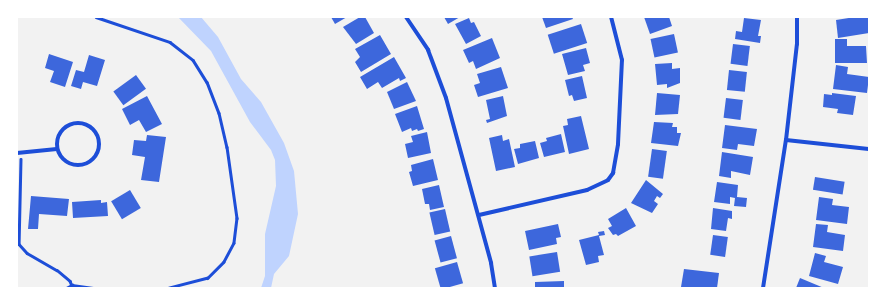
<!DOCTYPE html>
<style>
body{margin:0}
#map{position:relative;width:886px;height:305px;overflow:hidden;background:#f2f2f2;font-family:"PT Sans",sans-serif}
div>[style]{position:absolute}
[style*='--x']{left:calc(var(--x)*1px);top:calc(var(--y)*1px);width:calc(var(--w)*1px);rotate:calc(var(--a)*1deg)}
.water>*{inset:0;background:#bfd3fe}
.building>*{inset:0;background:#3d67dc;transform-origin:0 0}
.path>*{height:2.5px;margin:-1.25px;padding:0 1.25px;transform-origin:1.25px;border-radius:1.25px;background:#1d4ed8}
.minor>*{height:4px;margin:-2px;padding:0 2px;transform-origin:2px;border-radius:2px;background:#1d4ed8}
.minor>.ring{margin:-2px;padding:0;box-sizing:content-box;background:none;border:4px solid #1d4ed8;border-radius:50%}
span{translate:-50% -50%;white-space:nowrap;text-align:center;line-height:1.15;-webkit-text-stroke:3px #fff;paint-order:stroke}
.frame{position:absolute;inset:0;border:18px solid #fff;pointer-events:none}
</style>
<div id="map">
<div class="water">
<i style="clip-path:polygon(178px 17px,201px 17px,218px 37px,241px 79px,261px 102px,284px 143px,294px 171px,298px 214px,289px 256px,274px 274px,271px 288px,261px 288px,265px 276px,265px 234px,276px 186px,275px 160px,271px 150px,250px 122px,211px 51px)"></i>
</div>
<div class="building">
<i style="clip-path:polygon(331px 17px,347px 17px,335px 24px)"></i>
<i style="clip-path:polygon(360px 17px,365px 17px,374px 33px,356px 44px,343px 27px)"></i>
<i style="clip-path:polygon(444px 17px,460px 17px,448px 24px)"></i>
<i style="clip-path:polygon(542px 17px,572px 17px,573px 19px,546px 28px)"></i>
<i style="clip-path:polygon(644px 17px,669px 17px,672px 26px,650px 34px)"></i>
<i style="clip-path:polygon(855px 17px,868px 17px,869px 33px,838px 38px,836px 20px)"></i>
<i style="clip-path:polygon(469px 18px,471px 23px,474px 22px,481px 36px,466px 44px,455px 24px)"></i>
<i style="clip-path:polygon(744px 18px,761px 20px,758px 36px,761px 36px,760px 43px,735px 39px,736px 31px,742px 32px)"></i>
<i style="left:581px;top:24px;width:20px;height:35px;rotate:72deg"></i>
<i style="left:674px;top:34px;width:19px;height:24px;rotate:78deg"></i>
<i style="clip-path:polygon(380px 35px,391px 54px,361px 72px,355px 62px,360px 57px,355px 49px)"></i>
<i style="clip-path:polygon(492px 38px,500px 58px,476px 69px,473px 61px,469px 63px,463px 50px)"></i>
<i style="clip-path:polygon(835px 39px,847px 39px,847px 46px,866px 46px,867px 63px,835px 63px)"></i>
<i style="left:733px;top:44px;width:17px;height:20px;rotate:7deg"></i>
<i style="clip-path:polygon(586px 48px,590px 63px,583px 65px,585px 71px,568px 75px,562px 54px)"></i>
<i style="clip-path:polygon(49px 54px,73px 62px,65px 87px,50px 82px,54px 71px,45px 68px)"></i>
<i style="clip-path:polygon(89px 55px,105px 60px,97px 86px,83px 82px,81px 89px,71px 86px,76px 70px,84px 72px)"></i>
<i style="clip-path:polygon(394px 57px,406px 78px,400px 81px,399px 78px,382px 88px,378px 82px,367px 89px,360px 77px)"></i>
<i style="clip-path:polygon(672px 63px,672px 69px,680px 68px,680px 83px,667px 88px,667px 84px,657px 85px,655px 64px)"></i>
<i style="clip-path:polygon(836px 65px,848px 67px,847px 74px,869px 77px,867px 93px,833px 89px)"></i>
<i style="clip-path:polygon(501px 67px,508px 88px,478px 97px,474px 85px,480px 83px,477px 74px)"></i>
<i style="left:729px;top:70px;width:18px;height:20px;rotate:6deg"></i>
<i style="left:136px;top:75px;width:17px;height:28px;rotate:54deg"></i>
<i style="clip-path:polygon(582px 76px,587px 98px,574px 101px,572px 95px,569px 96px,565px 80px)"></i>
<i style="clip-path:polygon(407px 82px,416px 101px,394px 109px,387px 92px)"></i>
<i style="clip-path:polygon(657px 93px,680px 95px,678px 114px,655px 115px)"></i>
<i style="clip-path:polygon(832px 93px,856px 96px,853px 115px,837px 113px,838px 109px,823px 107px,824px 94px,832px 95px)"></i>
<i style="clip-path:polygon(147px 96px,162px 124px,146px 132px,139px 120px,130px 125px,122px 109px)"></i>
<i style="clip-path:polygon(503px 96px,507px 116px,487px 123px,486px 120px,490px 119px,486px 100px)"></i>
<i style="left:726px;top:98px;width:17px;height:20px;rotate:7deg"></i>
<i style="clip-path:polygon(417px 106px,424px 129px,418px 131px,417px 129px,412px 131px,411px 128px,402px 132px,395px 114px)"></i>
<i style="clip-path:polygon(581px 116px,589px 149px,569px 154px,563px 126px,568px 125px,567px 119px)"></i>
<i style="clip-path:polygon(654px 122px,673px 123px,672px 127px,677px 127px,677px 133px,681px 133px,678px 146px,651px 143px)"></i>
<i style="clip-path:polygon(725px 125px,757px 129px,754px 146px,738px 144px,737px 150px,722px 148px)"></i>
<i style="clip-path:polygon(427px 132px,431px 153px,408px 158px,405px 144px,413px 142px,411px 136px)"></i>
<i style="clip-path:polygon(561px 134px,565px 152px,544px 157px,540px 143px,547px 141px,546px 138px)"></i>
<i style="clip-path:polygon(147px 135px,166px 137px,159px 182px,141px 180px,145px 157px,132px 155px,134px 140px,146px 141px)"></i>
<i style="clip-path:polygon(502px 135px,503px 141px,509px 139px,515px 167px,496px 171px,489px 138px)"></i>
<i style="clip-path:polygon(535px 141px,539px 158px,518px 164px,514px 149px,520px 148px,520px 144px)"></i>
<i style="left:652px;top:149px;width:15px;height:28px;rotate:8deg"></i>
<i style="clip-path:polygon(722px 152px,753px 157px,750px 175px,731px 171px,731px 178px,719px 176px)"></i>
<i style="clip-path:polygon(433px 159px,438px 180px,413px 186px,409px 172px,412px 171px,411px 165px)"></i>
<i style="left:815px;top:177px;width:30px;height:13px;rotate:9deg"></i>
<i style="clip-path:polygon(646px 180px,663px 194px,660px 198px,657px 196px,654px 201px,658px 204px,652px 213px,631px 203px)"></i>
<i style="clip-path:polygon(717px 182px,738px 185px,737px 197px,747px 198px,746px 207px,734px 206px,735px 198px,730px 197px,730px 204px,714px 202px)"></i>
<i style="clip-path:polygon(439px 185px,444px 207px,430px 210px,429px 204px,425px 204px,422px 189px)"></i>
<i style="left:130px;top:190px;width:21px;height:22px;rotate:59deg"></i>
<i style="clip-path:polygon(31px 196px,69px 199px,67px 216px,39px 214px,38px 229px,28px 229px)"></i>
<i style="clip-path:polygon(819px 197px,833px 199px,832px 205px,849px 207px,847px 224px,816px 220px)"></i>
<i style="clip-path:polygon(101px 200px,101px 203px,107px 202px,108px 216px,73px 218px,72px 202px)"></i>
<i style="clip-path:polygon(626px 208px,636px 226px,618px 236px,616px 234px,613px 235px,608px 228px,612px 226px,608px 219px)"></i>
<i style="clip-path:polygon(713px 208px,732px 211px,732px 219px,728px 218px,726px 231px,711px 229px)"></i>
<i style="left:445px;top:209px;width:23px;height:16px;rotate:77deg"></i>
<i style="clip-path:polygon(558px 224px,561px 237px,556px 238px,557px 244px,529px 250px,525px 231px)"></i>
<i style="clip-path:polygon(816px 224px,828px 225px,827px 232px,845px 235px,843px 251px,813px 247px)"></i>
<i style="clip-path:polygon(604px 231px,605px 235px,599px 236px,604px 255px,598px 256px,599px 262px,586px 265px,579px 240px,599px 235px,598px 232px)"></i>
<i style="left:713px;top:235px;width:15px;height:20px;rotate:8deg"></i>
<i style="left:451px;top:236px;width:23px;height:17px;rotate:75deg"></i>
<i style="left:557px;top:252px;width:20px;height:28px;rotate:81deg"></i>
<i style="clip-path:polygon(815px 253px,826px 256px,824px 262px,843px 267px,838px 284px,809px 276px)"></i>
<i style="left:457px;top:262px;width:22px;height:23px;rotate:74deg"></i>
<i style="clip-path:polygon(684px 269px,719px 273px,717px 288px,681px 287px)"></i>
<i style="clip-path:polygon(800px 278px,824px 288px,796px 288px)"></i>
<i style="clip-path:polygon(564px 281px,564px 288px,535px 288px,535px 282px)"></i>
</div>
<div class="path">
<i style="--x:96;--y:17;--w:78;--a:18.7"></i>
<i style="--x:170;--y:42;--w:29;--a:38"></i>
<i style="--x:193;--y:60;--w:26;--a:58"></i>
<i style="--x:207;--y:82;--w:33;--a:69"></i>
<i style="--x:219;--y:113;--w:35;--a:77"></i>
<i style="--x:227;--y:147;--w:72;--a:82"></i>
<i style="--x:237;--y:218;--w:25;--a:97"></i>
<i style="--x:234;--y:243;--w:21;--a:118"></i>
<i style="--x:224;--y:262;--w:23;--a:135"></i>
<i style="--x:208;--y:278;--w:40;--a:165.6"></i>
<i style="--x:21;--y:159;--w:85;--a:91.3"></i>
<i style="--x:19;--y:244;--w:12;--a:48"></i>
<i style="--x:27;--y:253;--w:34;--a:30"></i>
<i style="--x:57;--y:270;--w:17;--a:40"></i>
<i style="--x:70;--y:281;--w:8;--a:67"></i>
<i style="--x:66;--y:288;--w:7;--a:-27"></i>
<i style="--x:72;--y:285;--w:21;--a:8"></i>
</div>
<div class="minor">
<i style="--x:406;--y:17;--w:40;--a:56"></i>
<i style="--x:428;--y:50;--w:51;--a:69.4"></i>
<i style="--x:446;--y:98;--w:171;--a:74.7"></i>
<i style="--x:491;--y:263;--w:25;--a:81"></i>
<i class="ring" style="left:57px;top:123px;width:38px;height:38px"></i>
<i style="--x:786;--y:140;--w:83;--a:6.2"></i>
<i style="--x:17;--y:153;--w:40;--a:-5.7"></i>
<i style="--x:479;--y:215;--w:111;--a:-13"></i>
<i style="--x:587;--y:190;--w:23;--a:-25"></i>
<i style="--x:608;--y:180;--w:9;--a:-54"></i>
<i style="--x:613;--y:173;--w:29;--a:-80"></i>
<i style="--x:618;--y:144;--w:84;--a:-87.3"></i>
<i style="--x:622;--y:60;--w:44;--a:-104.3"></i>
<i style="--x:763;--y:288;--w:150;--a:-81.2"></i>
<i style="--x:786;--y:140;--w:97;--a:-83.5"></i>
<i style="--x:797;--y:44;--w:27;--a:-90"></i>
</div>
<div class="frame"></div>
</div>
